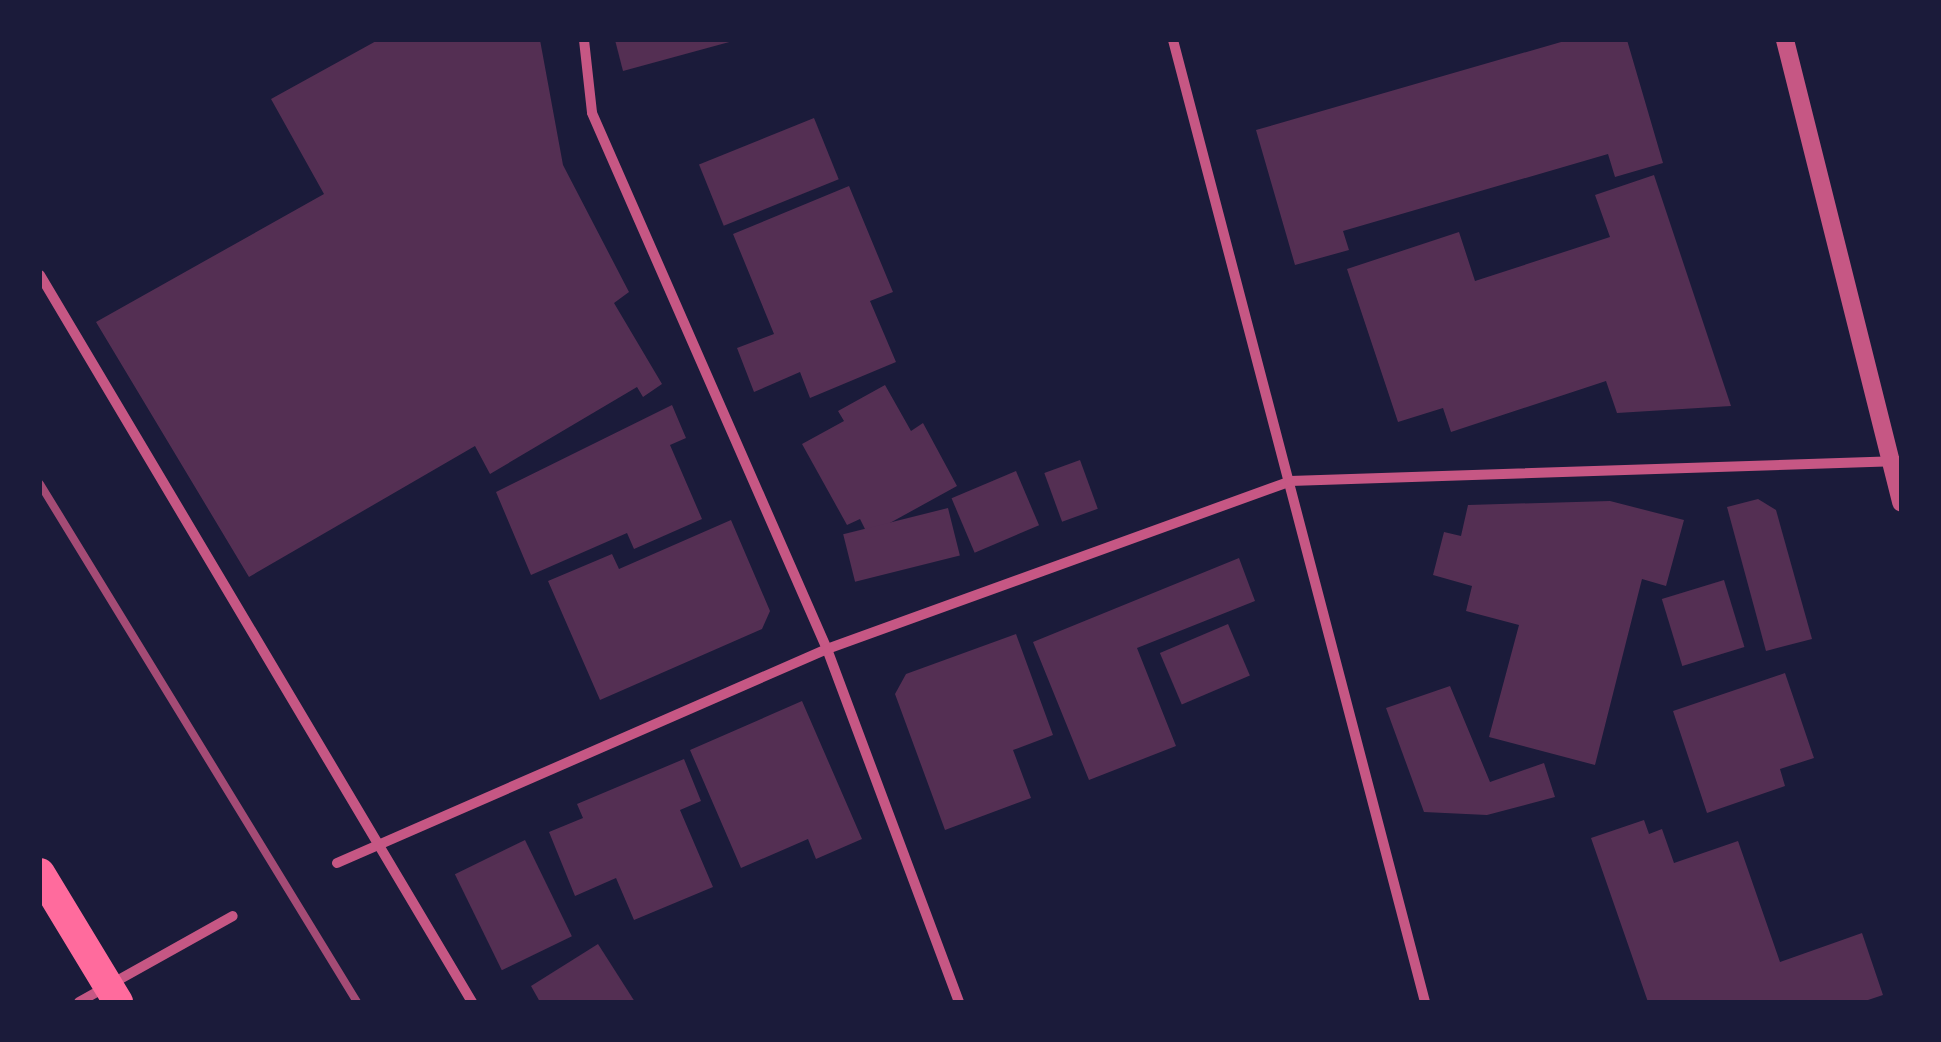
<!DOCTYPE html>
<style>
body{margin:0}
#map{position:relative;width:1941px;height:1042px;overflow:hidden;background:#1b1b3a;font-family:Ubuntu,sans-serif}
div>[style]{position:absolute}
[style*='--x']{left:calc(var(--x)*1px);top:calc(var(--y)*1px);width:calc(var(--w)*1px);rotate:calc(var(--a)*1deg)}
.building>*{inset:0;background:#542f53;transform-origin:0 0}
.minor>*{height:10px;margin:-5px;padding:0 5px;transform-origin:5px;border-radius:5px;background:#c65784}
.tertiary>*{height:18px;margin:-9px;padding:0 9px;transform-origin:9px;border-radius:9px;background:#c65784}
.motorway>*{height:30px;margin:-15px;padding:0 15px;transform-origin:15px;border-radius:15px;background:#ff6b9d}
.rail>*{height:8px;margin:-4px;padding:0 4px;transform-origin:4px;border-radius:4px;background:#a44b75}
span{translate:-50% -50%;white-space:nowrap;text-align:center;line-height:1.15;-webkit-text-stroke:8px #1b1b3a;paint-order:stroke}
.frame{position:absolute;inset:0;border:42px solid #1b1b3a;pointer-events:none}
</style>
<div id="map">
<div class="building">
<i style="clip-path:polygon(378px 40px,540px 40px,563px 165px,629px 292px,614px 303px,662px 384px,643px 397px,637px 387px,490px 474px,475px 446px,249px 577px,96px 322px,324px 194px,271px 99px)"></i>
<i style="clip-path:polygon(615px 40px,733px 40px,733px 41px,623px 71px)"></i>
<i style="clip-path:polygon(1568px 40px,1627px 40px,1663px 163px,1615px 177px,1608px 154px,1343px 231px,1349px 250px,1295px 265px,1256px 130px)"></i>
<i style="left:814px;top:118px;width:66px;height:124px;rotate:68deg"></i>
<i style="clip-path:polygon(1654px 175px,1731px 406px,1617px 413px,1606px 381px,1451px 432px,1443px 408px,1398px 422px,1347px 269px,1459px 232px,1475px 281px,1610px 237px,1595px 195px)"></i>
<i style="clip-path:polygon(849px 186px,893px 292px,870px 301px,896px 362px,810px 398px,800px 372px,754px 392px,737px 348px,774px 334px,733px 234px)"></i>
<i style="clip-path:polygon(885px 385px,911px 431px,923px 423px,957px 486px,868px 535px,860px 519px,847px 525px,802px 444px,844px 421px,838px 411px)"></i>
<i style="clip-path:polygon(672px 405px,686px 438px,670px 445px,702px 519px,634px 549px,627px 533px,531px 575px,496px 492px)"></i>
<i style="left:1080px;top:460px;width:52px;height:38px;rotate:70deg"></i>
<i style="left:1016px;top:471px;width:59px;height:70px;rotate:67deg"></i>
<i style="clip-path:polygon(1758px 499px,1776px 510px,1812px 639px,1766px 651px,1727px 507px)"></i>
<i style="clip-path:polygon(1610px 501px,1684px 520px,1666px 586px,1642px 579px,1595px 765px,1489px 737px,1519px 625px,1466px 611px,1472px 586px,1433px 575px,1444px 532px,1461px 536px,1468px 505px)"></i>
<i style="left:948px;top:508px;width:49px;height:108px;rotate:76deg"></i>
<i style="clip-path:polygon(731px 520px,770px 611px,762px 629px,600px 700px,548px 581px,612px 554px,619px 569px)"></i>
<i style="clip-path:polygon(1239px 558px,1255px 601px,1137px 648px,1176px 746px,1089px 780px,1033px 642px)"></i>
<i style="left:1724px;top:580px;width:70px;height:65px;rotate:73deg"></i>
<i style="left:1228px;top:624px;width:56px;height:74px;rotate:67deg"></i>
<i style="clip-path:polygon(1016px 634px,1053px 735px,1013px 750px,1031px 798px,945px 830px,895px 694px,906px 674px)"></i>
<i style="clip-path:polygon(1785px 673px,1814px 758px,1780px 769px,1785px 786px,1707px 813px,1673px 711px)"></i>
<i style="clip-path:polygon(1450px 686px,1490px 782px,1544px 763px,1555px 797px,1487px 815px,1424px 812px,1386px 708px)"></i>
<i style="clip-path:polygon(802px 701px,862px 839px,816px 859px,808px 839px,741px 868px,690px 750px)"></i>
<i style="clip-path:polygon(684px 759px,701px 801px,680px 810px,713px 887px,634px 920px,616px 878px,575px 896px,549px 832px,583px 818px,577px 804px)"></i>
<i style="clip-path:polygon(1644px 820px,1649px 834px,1662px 829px,1674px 863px,1738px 841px,1780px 962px,1862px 933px,1883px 995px,1862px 1002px,1648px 1002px,1591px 838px)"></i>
<i style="left:525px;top:840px;width:107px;height:78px;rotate:64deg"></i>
<i style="clip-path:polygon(598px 944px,635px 1002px,540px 1002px,531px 986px)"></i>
</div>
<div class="minor">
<i style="--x:584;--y:40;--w:73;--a:83.7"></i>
<i style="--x:592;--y:113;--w:585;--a:66.33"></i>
<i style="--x:827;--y:649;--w:377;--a:69.5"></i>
<i style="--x:1173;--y:40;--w:994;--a:75.32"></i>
<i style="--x:40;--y:275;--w:846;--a:59.28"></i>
<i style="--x:337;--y:863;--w:535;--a:-23.59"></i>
<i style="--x:827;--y:649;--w:493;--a:-19.9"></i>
<i style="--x:1290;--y:481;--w:611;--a:-1.87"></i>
<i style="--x:79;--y:1002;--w:176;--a:-29.2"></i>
</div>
<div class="tertiary">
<i style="--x:1785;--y:40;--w:477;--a:75.9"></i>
</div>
<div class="motorway">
<i style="--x:40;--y:873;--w:151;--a:58.8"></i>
</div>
<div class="rail">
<i style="--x:40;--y:484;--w:607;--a:58.53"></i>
</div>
<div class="frame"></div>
</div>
